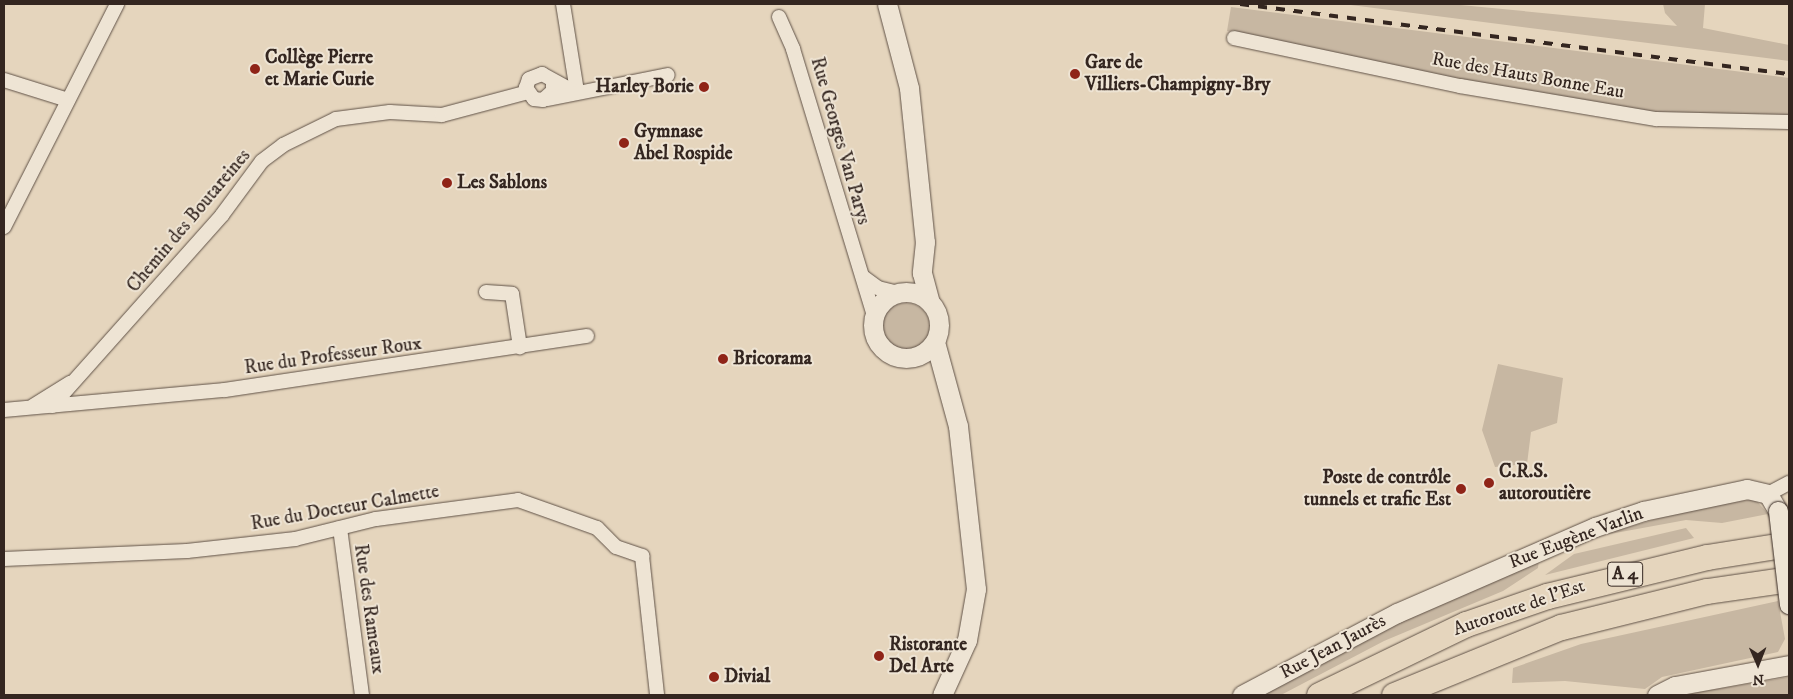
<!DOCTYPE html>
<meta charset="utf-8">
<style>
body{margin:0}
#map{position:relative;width:1793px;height:699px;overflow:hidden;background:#e5d5bd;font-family:"IM FELL DW Pica",serif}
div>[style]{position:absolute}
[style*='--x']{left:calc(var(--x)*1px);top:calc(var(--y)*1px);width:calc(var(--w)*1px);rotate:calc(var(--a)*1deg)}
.green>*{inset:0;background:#c7b7a2}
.round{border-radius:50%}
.roads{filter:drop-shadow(0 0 1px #605247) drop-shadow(0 0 1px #605247)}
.minor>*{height:14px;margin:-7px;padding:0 7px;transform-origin:7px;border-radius:7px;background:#eee4d4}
.secondary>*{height:19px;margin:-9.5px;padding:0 9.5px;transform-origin:9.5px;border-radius:9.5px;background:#eee4d4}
.secondary>.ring{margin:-9.5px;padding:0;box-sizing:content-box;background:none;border:19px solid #eee4d4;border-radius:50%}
.motorway>*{height:25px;margin:-12.5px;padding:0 12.5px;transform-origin:12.5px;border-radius:12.5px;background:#e5d5bd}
.rail>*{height:4px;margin-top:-2px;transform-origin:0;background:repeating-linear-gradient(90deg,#342620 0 9px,transparent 0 18px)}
.bridges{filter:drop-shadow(0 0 1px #342620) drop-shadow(0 0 1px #342620)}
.secondary-bridge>*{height:19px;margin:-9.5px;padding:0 9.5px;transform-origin:9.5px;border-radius:9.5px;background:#eee4d4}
.dots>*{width:14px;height:14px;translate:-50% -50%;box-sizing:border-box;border:2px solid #eee4d4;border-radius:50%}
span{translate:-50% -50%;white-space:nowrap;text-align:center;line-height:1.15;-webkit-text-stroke:4px #eee4d4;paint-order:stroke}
.shield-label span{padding:1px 4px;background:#eee4d4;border:1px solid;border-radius:4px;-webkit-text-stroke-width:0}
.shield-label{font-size:18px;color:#342620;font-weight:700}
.poi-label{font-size:19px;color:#342620;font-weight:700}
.left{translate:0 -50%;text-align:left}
.right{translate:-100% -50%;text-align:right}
.street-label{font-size:19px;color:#342620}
.frame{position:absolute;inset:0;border:5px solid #342620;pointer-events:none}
.north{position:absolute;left:1733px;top:639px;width:50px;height:50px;-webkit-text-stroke:4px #eee4d4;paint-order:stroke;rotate:179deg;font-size:14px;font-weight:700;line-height:20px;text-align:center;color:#342620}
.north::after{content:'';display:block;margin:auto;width:18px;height:22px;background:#342620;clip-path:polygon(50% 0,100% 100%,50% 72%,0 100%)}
</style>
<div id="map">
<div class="green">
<i style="clip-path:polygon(1343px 4px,1450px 4px,1677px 26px,1665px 13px,1663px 4px,1705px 4px,1703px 28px,1789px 45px,1789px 61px)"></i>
<i style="clip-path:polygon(1231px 7px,1789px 78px,1789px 121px,1687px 124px,1452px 84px,1227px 31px)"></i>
<i class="round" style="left:882px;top:303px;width:48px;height:48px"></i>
<i style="clip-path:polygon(1498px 364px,1563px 378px,1557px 423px,1531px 432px,1527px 464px,1495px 467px,1482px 430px)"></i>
<i style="clip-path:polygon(1755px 499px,1768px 514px,1722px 523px,1686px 520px,1599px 536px,1686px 510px)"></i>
<i style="clip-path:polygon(1686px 528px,1694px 538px,1545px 575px,1574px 554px)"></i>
<i style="clip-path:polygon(1539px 559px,1538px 568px,1503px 591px,1384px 641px,1281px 695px,1261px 695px,1404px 619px)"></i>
<i style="clip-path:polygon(1778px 601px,1785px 639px,1778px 652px,1662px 677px,1645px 689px,1565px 681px,1512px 683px,1513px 668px,1581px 644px)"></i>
<i style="clip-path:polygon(1789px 677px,1789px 695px,1682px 695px)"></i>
</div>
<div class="roads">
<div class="minor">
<i style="--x:563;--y:4;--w:88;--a:80.9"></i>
<i style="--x:779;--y:17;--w:35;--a:66"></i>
<i style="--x:793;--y:49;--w:279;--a:73.1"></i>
<i style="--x:1234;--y:38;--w:231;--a:12"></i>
<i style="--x:1460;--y:86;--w:199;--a:9.6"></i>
<i style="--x:1656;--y:119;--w:133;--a:1.3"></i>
<i style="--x:4;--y:80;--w:67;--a:17.4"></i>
<i style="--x:553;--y:82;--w:9;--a:90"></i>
<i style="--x:553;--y:91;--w:13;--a:138"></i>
<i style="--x:543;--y:100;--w:9;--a:-174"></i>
<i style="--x:534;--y:99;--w:14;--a:-126"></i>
<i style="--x:526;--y:88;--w:9;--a:-72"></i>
<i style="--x:529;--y:79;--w:14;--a:-21"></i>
<i style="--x:542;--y:74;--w:35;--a:29"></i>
<i style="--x:548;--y:99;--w:122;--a:-11.3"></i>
<i style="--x:4;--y:227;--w:250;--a:-63.1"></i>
<i style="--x:863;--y:277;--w:19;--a:36"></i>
<i style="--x:878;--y:288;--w:21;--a:14"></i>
<i style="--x:486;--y:292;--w:26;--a:4"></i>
<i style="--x:512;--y:294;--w:54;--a:81.4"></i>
<i style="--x:33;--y:406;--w:44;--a:-31.9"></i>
<i style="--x:52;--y:406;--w:256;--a:-48.3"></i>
<i style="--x:222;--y:215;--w:67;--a:-53.5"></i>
<i style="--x:262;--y:161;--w:26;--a:-37"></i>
<i style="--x:283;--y:145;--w:59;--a:-26.1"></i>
<i style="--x:336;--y:119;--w:54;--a:-7.4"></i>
<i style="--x:390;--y:112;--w:52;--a:3.3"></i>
<i style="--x:442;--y:115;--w:89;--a:-15"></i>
<i style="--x:4;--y:410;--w:222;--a:-5.2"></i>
<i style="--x:225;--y:390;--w:366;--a:-8.5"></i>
<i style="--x:1768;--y:494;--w:24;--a:-28"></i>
<i style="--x:340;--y:528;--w:168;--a:82.5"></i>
<i style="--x:4;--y:559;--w:183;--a:-2.5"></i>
<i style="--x:187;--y:551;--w:109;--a:-6.3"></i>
<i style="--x:295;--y:539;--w:83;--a:-13.9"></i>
<i style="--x:376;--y:519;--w:143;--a:-7.6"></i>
<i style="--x:518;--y:500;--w:84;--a:19.5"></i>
<i style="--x:597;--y:528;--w:27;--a:45"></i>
<i style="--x:616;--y:547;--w:28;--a:19"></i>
<i style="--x:642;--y:556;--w:140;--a:83.8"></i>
</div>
<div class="secondary">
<i style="--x:887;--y:4;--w:87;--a:75.3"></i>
<i style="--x:909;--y:88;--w:155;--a:84.1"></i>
<i style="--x:925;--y:242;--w:31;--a:96"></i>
<i style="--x:922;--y:273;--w:30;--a:75"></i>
<i class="ring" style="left:873px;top:292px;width:47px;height:47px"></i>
<i style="--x:935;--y:342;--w:87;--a:74.7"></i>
<i style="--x:958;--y:426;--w:164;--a:83.7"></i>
<i style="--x:976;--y:589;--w:52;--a:100"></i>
<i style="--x:967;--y:640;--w:60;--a:114.4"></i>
<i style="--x:1242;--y:695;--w:175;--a:-27.9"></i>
<i style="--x:1397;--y:613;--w:216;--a:-23.5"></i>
<i style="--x:1595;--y:527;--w:51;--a:-18.4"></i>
<i style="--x:1643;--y:511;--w:106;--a:-11.9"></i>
<i style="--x:1747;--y:489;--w:22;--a:13"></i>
<i style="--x:1768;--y:494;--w:20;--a:60"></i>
<i style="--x:1657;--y:695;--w:20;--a:-27"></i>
<i style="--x:1675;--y:686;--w:116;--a:-10.4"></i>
</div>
<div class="motorway">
<i style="--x:1319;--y:695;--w:163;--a:-25.8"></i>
<i style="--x:1466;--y:624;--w:86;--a:-19.1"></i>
<i style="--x:1547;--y:596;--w:165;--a:-13.7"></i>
<i style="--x:1707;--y:557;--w:83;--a:-9"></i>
<i style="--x:1394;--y:695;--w:180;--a:-22.2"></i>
<i style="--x:1561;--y:627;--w:150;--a:-13.9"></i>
<i style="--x:1707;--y:591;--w:83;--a:-8.3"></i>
</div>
</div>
<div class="rail">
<i style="--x:1240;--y:4;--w:553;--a:7.27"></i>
</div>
<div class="bridges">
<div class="secondary-bridge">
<i style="--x:1778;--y:511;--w:94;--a:83.3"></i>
</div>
</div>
<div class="dots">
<i style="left:255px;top:69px;background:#8f2418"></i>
<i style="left:1075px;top:74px;background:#8f2418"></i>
<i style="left:704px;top:87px;background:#8f2418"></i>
<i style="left:624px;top:143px;background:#8f2418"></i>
<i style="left:447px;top:183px;background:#8f2418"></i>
<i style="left:723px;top:359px;background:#8f2418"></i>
<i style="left:1489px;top:483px;background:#8f2418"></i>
<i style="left:1461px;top:489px;background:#8f2418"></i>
<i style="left:879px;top:656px;background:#8f2418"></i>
<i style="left:714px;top:677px;background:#8f2418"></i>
</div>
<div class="shield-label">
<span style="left:1625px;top:574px">A 4</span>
</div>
<div class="poi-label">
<span class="left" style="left:265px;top:69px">Collège Pierre<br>et Marie Curie</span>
<span class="left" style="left:1085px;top:74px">Gare de<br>Villiers-Champigny-Bry</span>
<span class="right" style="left:694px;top:87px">Harley Borie</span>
<span class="left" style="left:634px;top:143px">Gymnase<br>Abel Rospide</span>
<span class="left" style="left:457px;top:183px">Les Sablons</span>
<span class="left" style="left:733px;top:359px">Bricorama</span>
<span class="left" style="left:1499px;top:483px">C.R.S.<br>autoroutière</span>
<span class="right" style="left:1451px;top:489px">Poste de contrôle<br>tunnels et trafic Est</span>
<span class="left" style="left:889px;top:656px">Ristorante<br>Del Arte</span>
<span class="left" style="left:724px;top:677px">Divial</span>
</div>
<div class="street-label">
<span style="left:1528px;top:76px;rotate:10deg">Rue des Hauts Bonne Eau</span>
<span style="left:840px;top:141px;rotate:74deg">Rue Georges Van Parys</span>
<span style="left:189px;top:221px;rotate:-50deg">Chemin des Boutareines</span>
<span style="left:333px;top:356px;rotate:-8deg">Rue du Professeur Roux</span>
<span style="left:345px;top:508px;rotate:-10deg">Rue du Docteur Calmette</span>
<span style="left:1576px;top:538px;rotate:-21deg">Rue Eugène Varlin</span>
<span style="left:1519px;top:608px;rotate:-19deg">Autoroute de l’Est</span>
<span style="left:369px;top:609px;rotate:82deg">Rue des Rameaux</span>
<span style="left:1333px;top:647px;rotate:-28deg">Rue Jean Jaurès</span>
</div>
<div class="frame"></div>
<div class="north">N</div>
</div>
